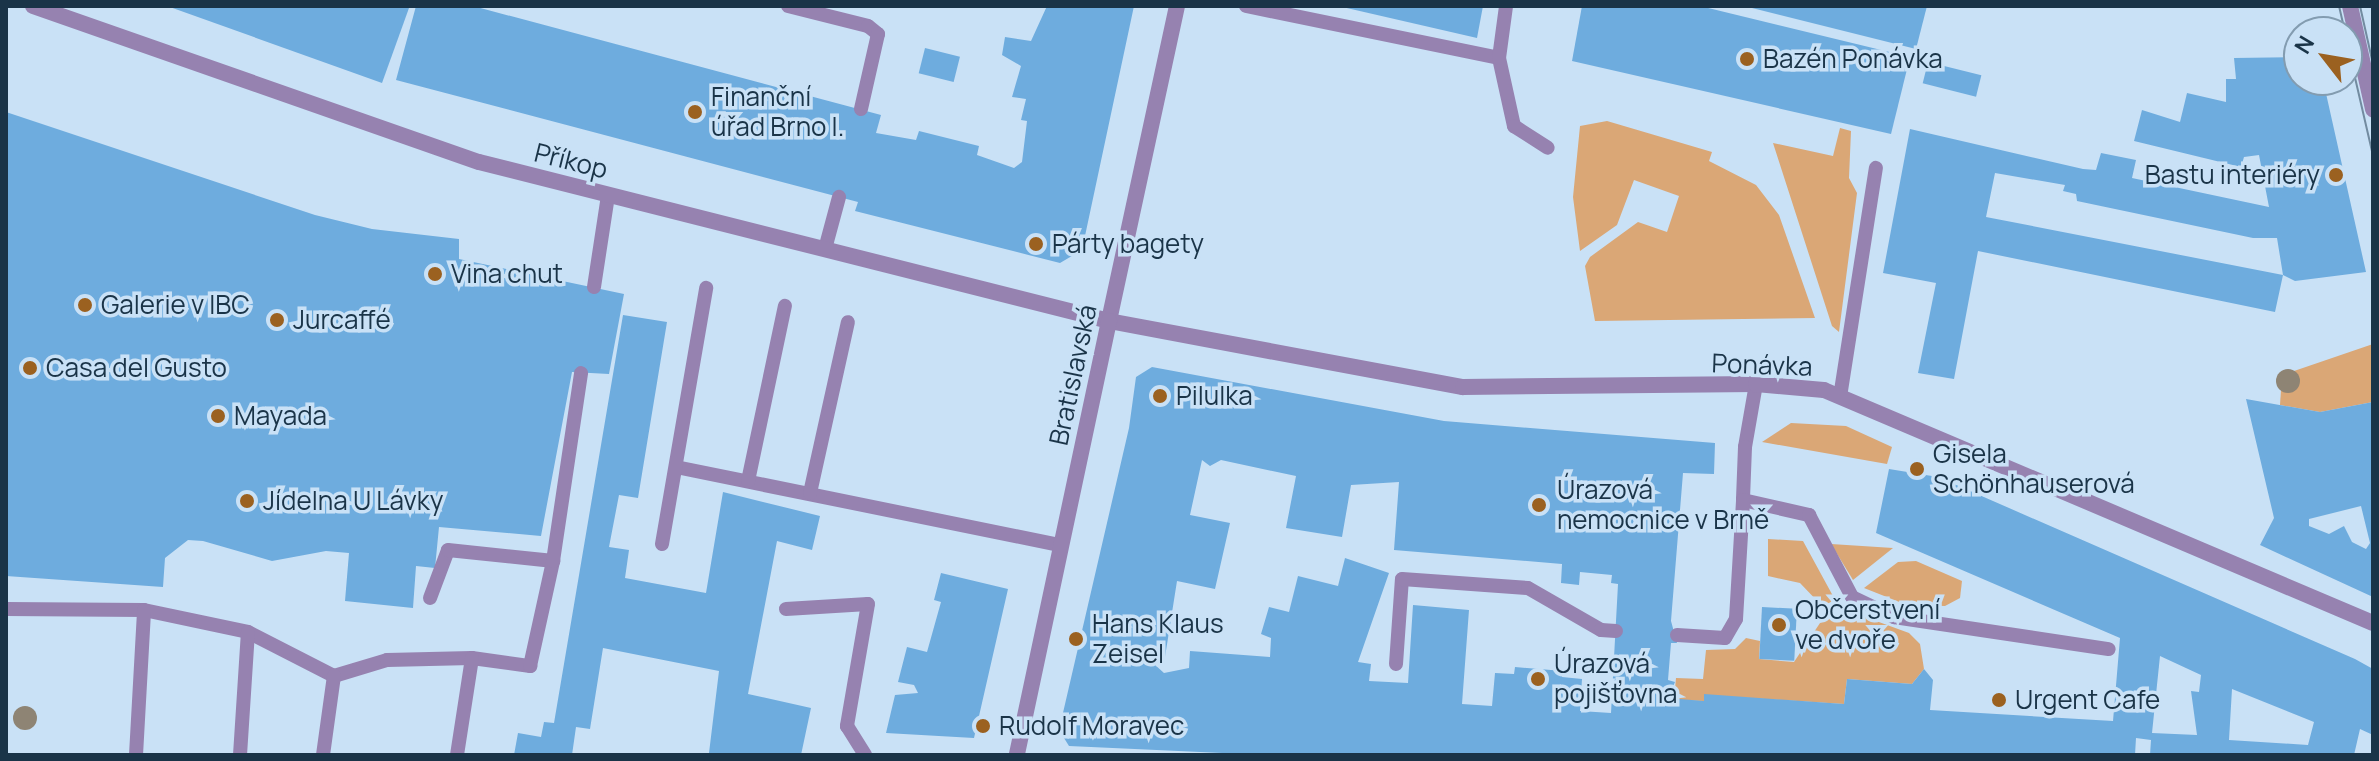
<!DOCTYPE html>
<meta charset="utf-8">
<style>
body{margin:0}
#map{position:relative;width:2379px;height:761px;overflow:hidden;background:#c9e1f6;font-family:Manrope,sans-serif}
div>[style]{position:absolute}
[style*='--x']{left:calc(var(--x)*1px);top:calc(var(--y)*1px);width:calc(var(--w)*1px);rotate:calc(var(--a)*1deg)}
.green>*{inset:0;background:#daa776}
.building>*{inset:0;background:#6eacde;transform-origin:0 0}
.service>*{height:14px;margin:-7px;padding:0 7px;transform-origin:7px;border-radius:7px;background:#9682b0}
.minor>*{height:16px;margin:-8px;padding:0 8px;transform-origin:8px;border-radius:8px;background:#9682b0}
.tertiary>*{height:16px;margin:-8px;padding:0 8px;transform-origin:8px;border-radius:8px;background:#9682b0}
.tram>*{height:2px;margin:-1px;padding:0 1px;transform-origin:1px;border-radius:1px;background:#728ba0}
.trees>*{width:24px;height:24px;margin:-12px;border-radius:50%;background:#8e8474}
.dots>*{width:22px;height:22px;translate:-50% -50%;box-sizing:border-box;border:4px solid #c9e1f6;border-radius:50%}
span{translate:-50% -50%;white-space:nowrap;text-align:center;line-height:1.15;-webkit-text-stroke:7px #c9e1f6;paint-order:stroke}
.poi-label{font-size:26px;color:#1a3448}
.left{translate:0 -50%;text-align:left}
.right{translate:-100% -50%;text-align:right}
.street-label{font-size:26px;color:#1a3448}
.frame{position:absolute;inset:0;border:8px solid #1a3448;pointer-events:none}
.north{position:absolute;left:2283px;top:16px;width:80px;height:80px;box-sizing:border-box;background:#c9e1f6;border:2px solid #839cb0;border-radius:50%;rotate:301deg;font-size:22px;font-weight:700;line-height:32px;text-align:center;color:#1a3448}
.north::after{content:'';display:block;margin:auto;width:28px;height:36px;background:#9b6120;clip-path:polygon(50% 0,100% 100%,50% 72%,0 100%)}
</style>
<div id="map">
<div class="green">
<i style="clip-path:polygon(1607px 121px,1712px 152px,1709px 161px,1756px 185px,1779px 215px,1815px 318px,1595px 321px,1585px 266px,1590px 257px,1638px 222px,1667px 232px,1679px 196px,1634px 180px,1617px 225px,1580px 251px,1573px 197px,1580px 126px)"></i>
<i style="clip-path:polygon(1840px 128px,1851px 131px,1849px 178px,1857px 193px,1839px 332px,1832px 326px,1773px 143px,1833px 156px)"></i>
<i style="clip-path:polygon(2373px 344px,2373px 402px,2320px 412px,2280px 405px,2282px 375px)"></i>
<i style="clip-path:polygon(1791px 423px,1846px 426px,1892px 447px,1887px 464px,1762px 442px)"></i>
<i style="clip-path:polygon(1768px 539px,1803px 541px,1833px 596px,1831px 602px,1822px 606px,1800px 583px,1768px 576px)"></i>
<i style="clip-path:polygon(1831px 544px,1893px 548px,1853px 580px)"></i>
<i style="clip-path:polygon(1916px 561px,1962px 581px,1960px 598px,1945px 606px,1907px 605px,1864px 588px,1898px 562px)"></i>
<i style="clip-path:polygon(1846px 610px,1909px 633px,1920px 644px,1924px 669px,1912px 684px,1847px 679px,1844px 704px,1704px 695px,1704px 701px,1674px 700px,1676px 678px,1703px 679px,1706px 650px,1735px 649px,1746px 638px,1760px 641px,1759px 659px,1794px 662px,1820px 623px)"></i>
</div>
<div class="building">
<i style="clip-path:polygon(167px 6px,401px 6px,409px 8px,382px 83px)"></i>
<i style="clip-path:polygon(416px 6px,473px 6px,881px 115px,876px 133px,916px 140px,919px 131px,979px 146px,977px 155px,1014px 168px,1022px 162px,1027px 121px,1021px 120px,1026px 99px,1012px 97px,1021px 66px,1002px 55px,1005px 37px,1031px 41px,1047px 6px,1134px 6px,1082px 250px,1060px 263px,855px 211px,858px 202px,396px 80px)"></i>
<i style="clip-path:polygon(1338px 6px,1483px 6px,1477px 38px)"></i>
<i style="clip-path:polygon(1582px 6px,1700px 6px,1910px 57px,1891px 134px,1572px 61px)"></i>
<i style="clip-path:polygon(1744px 6px,1927px 6px,1916px 49px)"></i>
<i style="left:925px;top:48px;width:36px;height:26px;rotate:14deg"></i>
<i style="clip-path:polygon(2299px 57px,2299px 80px,2323px 80px,2366px 272px,2295px 281px,2283px 275px,2277px 238px,2253px 238px,2077px 201px,2076px 194px,2063px 191px,2065px 185px,1995px 173px,1986px 217px,2283px 275px,2275px 312px,1978px 251px,1954px 379px,1918px 373px,1936px 283px,1883px 273px,1910px 129px,2083px 169px,2096px 170px,2101px 153px,2136px 160px,2132px 178px,2269px 207px,2259px 155px,2244px 157px,2241px 167px,2134px 141px,2142px 110px,2180px 122px,2187px 93px,2226px 102px,2226px 79px,2236px 79px,2234px 58px)"></i>
<i style="left:1928px;top:62px;width:55px;height:22px;rotate:14deg"></i>
<i style="clip-path:polygon(6px 112px,315px 215px,372px 229px,459px 239px,459px 259px,624px 294px,609px 374px,572px 372px,541px 536px,439px 527px,435px 568px,416px 566px,413px 608px,345px 601px,349px 553px,326px 551px,272px 561px,203px 541px,188px 540px,165px 558px,163px 587px,6px 576px)"></i>
<i style="clip-path:polygon(623px 315px,667px 322px,638px 498px,619px 495px,609px 547px,629px 550px,625px 578px,706px 593px,723px 492px,820px 516px,812px 550px,777px 541px,748px 694px,811px 708px,801px 755px,709px 753px,719px 671px,603px 648px,590px 729px,576px 727px,572px 755px,514px 755px,518px 733px,541px 737px,544px 722px,554px 723px)"></i>
<i style="clip-path:polygon(evenodd,1152px 367px,1444px 421px,1715px 443px,1714px 474px,1683px 473px,1671px 621px,1677px 643px,1671px 643px,1668px 680px,1675px 682px,1668px 698px,1704px 701px,1704px 694px,1844px 704px,1847px 679px,1912px 684px,1924px 669px,1933px 680px,1930px 710px,2113px 721px,2120px 638px,1876px 533px,1889px 469px,1938px 477px,2355px 659px,2373px 669px,2373px 735px,2360px 729px,2354px 755px,2150px 755px,2151px 740px,2136px 738px,2135px 755px,1266px 755px,1069px 746px,1059px 730px,1129px 428px,1136px 377px,1152px 367px,1202px 460px,1210px 466px,1221px 460px,1296px 476px,1286px 528px,1342px 537px,1351px 485px,1399px 482px,1394px 550px,1562px 564px,1561px 583px,1579px 585px,1580px 572px,1612px 575px,1611px 583px,1618px 584px,1611px 713px,1580px 711px,1582px 679px,1562px 677px,1563px 671px,1515px 667px,1514px 674px,1495px 673px,1492px 706px,1462px 704px,1469px 610px,1413px 605px,1408px 683px,1369px 681px,1371px 664px,1358px 662px,1389px 573px,1345px 558px,1338px 586px,1298px 576px,1289px 612px,1269px 607px,1261px 634px,1271px 638px,1270px 657px,1190px 651px,1189px 668px,1164px 673px,1154px 664px,1165px 657px,1177px 581px,1215px 589px,1230px 523px,1190px 515px,1202px 460px,1152px 367px,2160px 656px,2201px 675px,2199px 692px,2191px 691px,2197px 735px,2152px 733px,2160px 656px,1152px 367px,2232px 689px,2314px 722px,2308px 745px,2229px 740px,2232px 689px)"></i>
<i style="clip-path:polygon(evenodd,2246px 399px,2320px 412px,2373px 402px,2373px 597px,2260px 545px,2274px 518px,2246px 399px,2361px 506px,2370px 543px,2366px 549px,2352px 542px,2344px 526px,2329px 534px,2309px 526px,2309px 519px,2361px 506px)"></i>
<i style="clip-path:polygon(941px 573px,1008px 589px,974px 738px,886px 733px,895px 695px,918px 693px,914px 685px,898px 682px,907px 647px,927px 652px,941px 602px,934px 600px)"></i>
<i style="left:1762px;top:607px;width:35px;height:52px;rotate:3deg"></i>
</div>
<div class="service">
<i style="--x:788;--y:6;--w:82;--a:14"></i>
<i style="--x:868;--y:26;--w:13;--a:39"></i>
<i style="--x:878;--y:34;--w:77;--a:102.8"></i>
<i style="--x:1246;--y:6;--w:258;--a:11.6"></i>
<i style="--x:1499;--y:58;--w:70;--a:77.6"></i>
<i style="--x:1514;--y:126;--w:40;--a:32.9"></i>
<i style="--x:1499;--y:58;--w:52;--a:-82.3"></i>
<i style="--x:825;--y:249;--w:54;--a:-74.9"></i>
<i style="--x:594;--y:287;--w:93;--a:-81.3"></i>
<i style="--x:1756;--y:384;--w:64;--a:99.9"></i>
<i style="--x:1745;--y:447;--w:53;--a:92.2"></i>
<i style="--x:1743;--y:500;--w:68;--a:12.8"></i>
<i style="--x:1809;--y:515;--w:93;--a:62.3"></i>
<i style="--x:1852;--y:597;--w:47;--a:25.5"></i>
<i style="--x:1894;--y:617;--w:217;--a:8.5"></i>
<i style="--x:1840;--y:397;--w:232;--a:-81.1"></i>
<i style="--x:676;--y:467;--w:393;--a:11.5"></i>
<i style="--x:748;--y:481;--w:179;--a:-78.1"></i>
<i style="--x:810;--y:493;--w:175;--a:-77.5"></i>
<i style="--x:662;--y:544;--w:260;--a:-80.2"></i>
<i style="--x:430;--y:598;--w:51;--a:-69.4"></i>
<i style="--x:448;--y:550;--w:106;--a:6"></i>
<i style="--x:6;--y:609;--w:138;--a:0.4"></i>
<i style="--x:144;--y:610;--w:106;--a:11.9"></i>
<i style="--x:248;--y:632;--w:97;--a:27.1"></i>
<i style="--x:334;--y:676;--w:55;--a:-16.8"></i>
<i style="--x:387;--y:660;--w:85;--a:-1.3"></i>
<i style="--x:472;--y:658;--w:59;--a:7.9"></i>
<i style="--x:530;--y:666;--w:107;--a:-77.6"></i>
<i style="--x:553;--y:561;--w:190;--a:-81.5"></i>
<i style="--x:786;--y:609;--w:82;--a:-3.5"></i>
<i style="--x:868;--y:604;--w:124;--a:99.8"></i>
<i style="--x:847;--y:726;--w:34;--a:58"></i>
<i style="--x:1677;--y:635;--w:48;--a:3.6"></i>
<i style="--x:1725;--y:638;--w:22;--a:-60"></i>
<i style="--x:1736;--y:619;--w:119;--a:-86.6"></i>
<i style="--x:1396;--y:664;--w:85;--a:-86"></i>
<i style="--x:1402;--y:579;--w:126;--a:4.1"></i>
<i style="--x:1528;--y:588;--w:84;--a:29.9"></i>
<i style="--x:1601;--y:630;--w:15;--a:4"></i>
<i style="--x:136;--y:755;--w:145;--a:-86.8"></i>
<i style="--x:240;--y:755;--w:123;--a:-86.3"></i>
<i style="--x:323;--y:755;--w:80;--a:-82.1"></i>
<i style="--x:457;--y:755;--w:98;--a:-81.2"></i>
</div>
<div class="minor">
<i style="--x:1177;--y:6;--w:322;--a:102.2"></i>
<i style="--x:1109;--y:321;--w:360;--a:10.6"></i>
<i style="--x:1463;--y:387;--w:293;--a:-0.6"></i>
<i style="--x:1756;--y:384;--w:68;--a:5"></i>
<i style="--x:1824;--y:390;--w:596;--a:23"></i>
</div>
<div class="tertiary">
<i style="--x:33;--y:6;--w:472;--a:19.3"></i>
<i style="--x:479;--y:162;--w:650;--a:14.16"></i>
<i style="--x:1109;--y:321;--w:444;--a:102"></i>
<i style="--x:2350;--y:6;--w:106;--a:77.4"></i>
</div>
<div class="tram">
<i style="--x:2339;--y:6;--w:27;--a:77"></i>
<i style="--x:2360;--y:6;--w:59;--a:77.4"></i>
<i style="--x:2347;--y:43;--w:116;--a:77"></i>
</div>
<div class="trees">
<i style="left:2288px;top:381px"></i>
<i style="left:25px;top:718px"></i>
</div>
<div class="dots">
<i style="left:1747px;top:59px;background:#9b6120"></i>
<i style="left:695px;top:112px;background:#9b6120"></i>
<i style="left:2336px;top:175px;background:#9b6120"></i>
<i style="left:1036px;top:244px;background:#9b6120"></i>
<i style="left:435px;top:274px;background:#9b6120"></i>
<i style="left:85px;top:305px;background:#9b6120"></i>
<i style="left:277px;top:320px;background:#9b6120"></i>
<i style="left:30px;top:368px;background:#9b6120"></i>
<i style="left:1160px;top:396px;background:#9b6120"></i>
<i style="left:218px;top:416px;background:#9b6120"></i>
<i style="left:1917px;top:469px;background:#9b6120"></i>
<i style="left:247px;top:501px;background:#9b6120"></i>
<i style="left:1539px;top:505px;background:#9b6120"></i>
<i style="left:1779px;top:625px;background:#9b6120"></i>
<i style="left:1076px;top:639px;background:#9b6120"></i>
<i style="left:1538px;top:679px;background:#9b6120"></i>
<i style="left:1999px;top:700px;background:#9b6120"></i>
<i style="left:983px;top:726px;background:#9b6120"></i>
</div>
<div class="poi-label">
<span class="left" style="left:1763px;top:59px">Bazén Ponávka</span>
<span class="left" style="left:711px;top:112px">Finanční<br>úřad Brno I.</span>
<span class="right" style="left:2320px;top:175px">Bastu interiéry</span>
<span class="left" style="left:1052px;top:244px">Párty bagety</span>
<span class="left" style="left:451px;top:274px">Vina chut</span>
<span class="left" style="left:101px;top:305px">Galerie v IBC</span>
<span class="left" style="left:293px;top:320px">Jurcaffé</span>
<span class="left" style="left:46px;top:368px">Casa del Gusto</span>
<span class="left" style="left:1176px;top:396px">Pilulka</span>
<span class="left" style="left:234px;top:416px">Mayada</span>
<span class="left" style="left:1933px;top:469px">Gisela<br>Schönhauserová</span>
<span class="left" style="left:1557px;top:505px">Úrazová<br>nemocnice v Brně</span>
<span class="left" style="left:263px;top:501px">Jídelna U Lávky</span>
<span class="left" style="left:1795px;top:625px">Občerstvení<br>ve dvoře</span>
<span class="left" style="left:1092px;top:639px">Hans Klaus<br>Zeisel</span>
<span class="left" style="left:1554px;top:679px">Úrazová<br>pojišťovna</span>
<span class="left" style="left:2015px;top:700px">Urgent Cafe</span>
<span class="left" style="left:999px;top:726px">Rudolf Moravec</span>
</div>
<div class="street-label">
<span style="left:571px;top:161px;rotate:14deg">Příkop</span>
<span style="left:1762px;top:365px;rotate:2deg">Ponávka</span>
<span style="left:1073px;top:375px;rotate:-78deg">Bratislavská</span>
</div>
<div class="frame"></div>
<div class="north">N</div>
</div>
